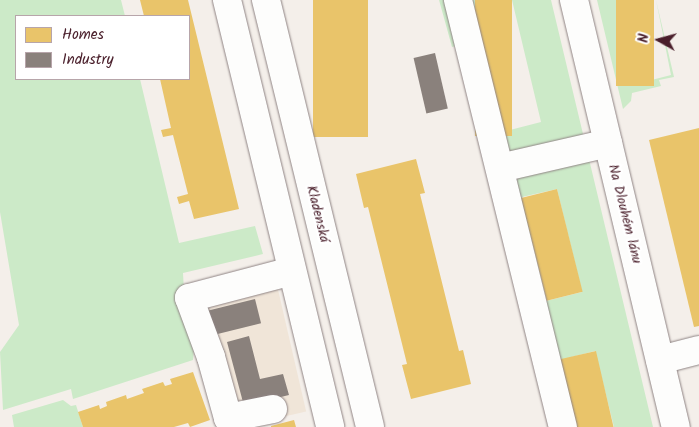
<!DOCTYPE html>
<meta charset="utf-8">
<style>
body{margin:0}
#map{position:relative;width:699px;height:427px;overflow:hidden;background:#f4efea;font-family:Kalam,sans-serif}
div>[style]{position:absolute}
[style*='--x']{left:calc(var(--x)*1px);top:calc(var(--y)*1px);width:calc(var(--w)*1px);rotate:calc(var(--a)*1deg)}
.built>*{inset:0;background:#f0e5d8;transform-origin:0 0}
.green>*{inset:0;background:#cceac8}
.homes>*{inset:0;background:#e9c46a;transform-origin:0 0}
.industry>*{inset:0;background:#8a817c;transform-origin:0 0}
.roads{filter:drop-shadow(0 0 1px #8f8484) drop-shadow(0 0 1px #8f8484)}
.minor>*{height:28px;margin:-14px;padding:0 14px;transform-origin:14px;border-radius:14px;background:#fdfdfc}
span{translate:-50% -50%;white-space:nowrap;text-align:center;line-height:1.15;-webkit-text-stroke:5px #fff;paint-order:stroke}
.street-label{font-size:14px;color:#4a1f2b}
.legend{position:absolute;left:15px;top:15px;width:175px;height:65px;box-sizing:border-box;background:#fff;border:1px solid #b7a5aa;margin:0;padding:6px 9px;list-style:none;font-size:15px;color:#4a1f2b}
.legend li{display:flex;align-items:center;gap:10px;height:25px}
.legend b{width:25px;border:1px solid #b7a5aa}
.north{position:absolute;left:634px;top:15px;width:50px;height:50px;-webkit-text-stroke:4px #fff;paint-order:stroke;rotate:277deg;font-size:14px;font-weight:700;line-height:20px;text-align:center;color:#4a1f2b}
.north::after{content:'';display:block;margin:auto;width:18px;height:22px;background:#4a1f2b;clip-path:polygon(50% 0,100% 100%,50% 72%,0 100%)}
</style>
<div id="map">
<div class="built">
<i style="left:276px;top:281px;width:134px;height:83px;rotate:77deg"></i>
</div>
<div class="green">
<i style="clip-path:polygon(0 0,121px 0,125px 16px,16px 16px,16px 79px,140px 79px,179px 243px,255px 226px,263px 254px,183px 273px,184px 292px,178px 307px,194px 349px,193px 360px,73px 399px,71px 389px,3px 410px,0 352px,19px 325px,0 212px)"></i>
<i style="clip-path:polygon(evenodd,439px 0,475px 0,506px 131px,541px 122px,512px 0,551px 0,653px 427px,614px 427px,595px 351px,560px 360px,466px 43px,452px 47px,439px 0,557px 189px,582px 292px,546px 301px,522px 197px,557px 189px)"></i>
<i style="clip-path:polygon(597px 0,616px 0,636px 84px,671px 75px,656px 0,674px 77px,659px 80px,661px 86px,632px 93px,631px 101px,623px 109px)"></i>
<i style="clip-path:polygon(63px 400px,71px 406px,76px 405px,83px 427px,14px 427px,12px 415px)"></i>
</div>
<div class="homes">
<i style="clip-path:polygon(140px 0,188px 0,239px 209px,194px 219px,189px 201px,179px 204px,177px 197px,188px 194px,173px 135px,163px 137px,161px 130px,171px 128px,160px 79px,189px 79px,189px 16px,144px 16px)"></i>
<i style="left:313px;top:0;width:55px;height:137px"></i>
<i style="left:475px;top:0;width:37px;height:136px"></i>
<i style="left:616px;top:0;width:38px;height:86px"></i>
<i style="clip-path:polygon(699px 128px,699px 326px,694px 327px,649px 140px)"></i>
<i style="clip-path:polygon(416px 159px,425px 193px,420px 194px,459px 351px,463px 350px,471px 384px,411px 399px,402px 365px,407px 364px,368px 207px,364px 208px,356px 174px)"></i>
<i style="left:557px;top:189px;width:106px;height:37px;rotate:76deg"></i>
<i style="left:596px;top:351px;width:78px;height:37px;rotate:77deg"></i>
<i style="clip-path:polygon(193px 372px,210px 420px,190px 427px,188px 423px,174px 427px,83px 427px,78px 412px,99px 405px,100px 409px,107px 406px,106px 402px,126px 395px,127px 399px,144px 393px,142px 389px,163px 382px,165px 386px,172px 384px,170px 379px)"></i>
<i style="clip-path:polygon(294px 420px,296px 427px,271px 427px,271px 426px)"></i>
</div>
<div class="industry">
<i style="left:435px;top:53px;width:57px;height:22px;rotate:77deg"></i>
<i style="left:255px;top:299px;width:25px;height:50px;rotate:76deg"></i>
<i style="clip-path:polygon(249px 336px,260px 379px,283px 374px,289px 395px,244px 406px,227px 342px)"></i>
</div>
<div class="roads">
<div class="minor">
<i style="--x:227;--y:0;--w:439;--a:76.4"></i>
<i style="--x:266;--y:0;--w:439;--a:76.3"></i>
<i style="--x:458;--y:0;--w:440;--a:76.2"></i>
<i style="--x:574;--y:0;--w:439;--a:76.6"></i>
<i style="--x:500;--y:168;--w:111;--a:-13"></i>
<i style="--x:660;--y:360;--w:40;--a:-14.4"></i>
<i style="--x:273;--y:409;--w:46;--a:168.7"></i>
<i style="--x:228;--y:418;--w:63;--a:-105.6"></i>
<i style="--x:211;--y:357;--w:63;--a:-110.4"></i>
<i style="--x:189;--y:298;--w:106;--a:-14.7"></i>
</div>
</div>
<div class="street-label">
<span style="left:318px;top:214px;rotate:76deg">Kladenská</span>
<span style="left:625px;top:214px;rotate:76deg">Na Dlouhém lánu</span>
</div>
<ul class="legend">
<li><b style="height:14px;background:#e9c46a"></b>Homes</li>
<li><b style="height:14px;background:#8a817c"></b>Industry</li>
</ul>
<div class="north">N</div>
</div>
